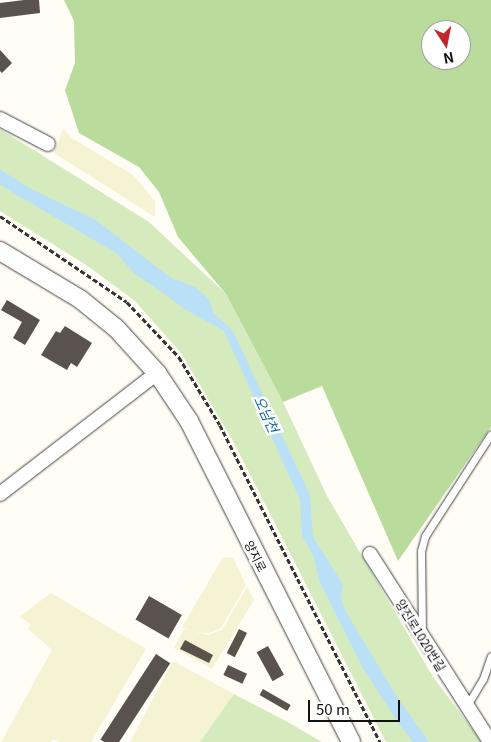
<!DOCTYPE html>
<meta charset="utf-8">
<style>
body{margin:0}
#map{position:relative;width:491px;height:742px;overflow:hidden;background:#fffdf5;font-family:Georgia,"Noto Sans KR",serif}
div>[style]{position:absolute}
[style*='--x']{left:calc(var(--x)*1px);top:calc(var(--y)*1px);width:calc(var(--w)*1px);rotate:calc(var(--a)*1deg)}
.farmland>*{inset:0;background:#f6f3d4}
.green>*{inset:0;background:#d5ebbd}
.forest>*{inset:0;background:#b9dc9c}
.water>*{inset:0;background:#b9e0f7}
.building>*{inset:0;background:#5a524d;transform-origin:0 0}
.path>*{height:2.5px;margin-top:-1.25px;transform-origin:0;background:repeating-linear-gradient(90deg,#333 0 5px,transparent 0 7.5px)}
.roads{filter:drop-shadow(0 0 1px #444) drop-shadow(0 0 1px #444)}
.service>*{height:7px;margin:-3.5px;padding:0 3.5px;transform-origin:3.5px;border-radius:3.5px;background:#fff}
.minor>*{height:14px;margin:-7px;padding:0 7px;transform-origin:7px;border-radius:7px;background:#fff}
.tertiary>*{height:18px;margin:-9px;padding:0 9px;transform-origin:9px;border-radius:9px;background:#fff}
span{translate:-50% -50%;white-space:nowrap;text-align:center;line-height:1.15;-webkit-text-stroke:5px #fff;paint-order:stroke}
.street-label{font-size:12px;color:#111}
.water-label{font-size:14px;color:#1768a6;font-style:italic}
.north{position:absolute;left:421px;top:20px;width:50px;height:50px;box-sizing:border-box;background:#fff;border:1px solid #a0a0a0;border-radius:50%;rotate:169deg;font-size:14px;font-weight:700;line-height:20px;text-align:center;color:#111}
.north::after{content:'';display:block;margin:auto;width:18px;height:22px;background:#c4262e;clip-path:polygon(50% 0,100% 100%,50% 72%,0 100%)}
.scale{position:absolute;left:308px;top:700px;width:92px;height:22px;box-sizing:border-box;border:2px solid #111;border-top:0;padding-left:6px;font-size:15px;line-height:18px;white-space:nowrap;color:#111;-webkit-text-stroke:4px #fff;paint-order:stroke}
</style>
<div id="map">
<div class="farmland">
<i style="clip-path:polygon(63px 129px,72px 138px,133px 175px,155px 201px,155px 217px,54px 153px)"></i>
<i style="clip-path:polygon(223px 557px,233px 558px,246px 585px,221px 628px,209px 633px,192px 632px,182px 627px)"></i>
<i style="clip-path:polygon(247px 587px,254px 600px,212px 669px,174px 648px,184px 629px,208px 635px,222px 630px)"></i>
<i style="clip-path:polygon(51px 593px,146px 649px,91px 742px,60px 742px,53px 739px,51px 742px,1px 742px,52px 650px,28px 629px,31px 624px,19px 617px)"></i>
<i style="clip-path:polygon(173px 661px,234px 694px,201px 742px,130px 742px)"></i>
</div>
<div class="green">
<i style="clip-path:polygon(0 129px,149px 222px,226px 294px,283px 402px,327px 496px,433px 677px,482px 742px,386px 742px,233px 441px,181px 353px,134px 300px,86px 265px,0 211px)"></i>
<i style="clip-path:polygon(234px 694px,284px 720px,322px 742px,200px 742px)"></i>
</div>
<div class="forest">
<i style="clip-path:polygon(evenodd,64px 0,491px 0,491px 427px,398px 561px,322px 386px,283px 402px,226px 294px,178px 237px,159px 192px,139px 167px,79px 133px,65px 90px,75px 63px,74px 21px,64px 0,431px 30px,461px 30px,461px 60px,431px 60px,431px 30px)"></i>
</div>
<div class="water">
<i style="clip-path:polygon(0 169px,29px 188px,96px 220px,171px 278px,195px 287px,209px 299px,213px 312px,233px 331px,310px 495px,313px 537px,343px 584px,341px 599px,346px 612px,397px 697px,429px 742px,413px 742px,399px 724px,361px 665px,320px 583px,313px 555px,302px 536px,300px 500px,224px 331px,188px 311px,134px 273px,116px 253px,0 185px)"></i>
</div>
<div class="building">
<i style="clip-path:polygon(24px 0,39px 0,40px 13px,0 18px,0 3px)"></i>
<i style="clip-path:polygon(0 50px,12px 63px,2px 73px,0 71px)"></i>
<i style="clip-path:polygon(7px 300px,40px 320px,25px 345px,13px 338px,22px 322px,1px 310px)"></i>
<i style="clip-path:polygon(65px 326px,92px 343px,77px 367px,71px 363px,67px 370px,41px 355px,56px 331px,60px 333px)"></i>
<i style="left:149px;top:596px;width:38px;height:27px;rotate:30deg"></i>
<i style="left:239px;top:629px;width:9px;height:27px;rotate:27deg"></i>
<i style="clip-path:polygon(185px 640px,213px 655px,209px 663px,180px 649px)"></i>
<i style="left:268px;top:646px;width:33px;height:13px;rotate:61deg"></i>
<i style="left:156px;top:654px;width:17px;height:102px;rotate:33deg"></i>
<i style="left:228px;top:665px;width:21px;height:11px;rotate:25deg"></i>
<i style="left:263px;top:689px;width:32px;height:7px;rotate:30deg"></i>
</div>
<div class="path">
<i style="--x:0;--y:216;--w:153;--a:34.1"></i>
<i style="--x:127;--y:302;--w:76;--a:46.6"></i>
<i style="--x:179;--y:357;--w:79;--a:58.9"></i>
<i style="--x:220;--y:425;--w:355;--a:63.2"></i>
</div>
<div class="roads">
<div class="service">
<i style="--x:422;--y:631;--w:80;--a:-90.7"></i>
<i style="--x:421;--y:551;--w:16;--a:-75"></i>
<i style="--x:425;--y:536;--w:121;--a:-57.1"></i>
<i style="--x:466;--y:707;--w:33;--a:-59"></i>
<i style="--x:483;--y:679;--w:24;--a:-71"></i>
</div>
<div class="minor">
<i style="--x:0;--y:119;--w:54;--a:27.5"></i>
<i style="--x:0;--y:494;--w:198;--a:-37.6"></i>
<i style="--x:370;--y:554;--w:223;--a:57.4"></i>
</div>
<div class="tertiary">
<i style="--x:0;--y:251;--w:93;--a:31"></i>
<i style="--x:80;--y:299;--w:46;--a:38.9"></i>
<i style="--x:116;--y:328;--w:61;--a:47.7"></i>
<i style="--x:157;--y:373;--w:58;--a:56.3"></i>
<i style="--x:189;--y:421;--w:360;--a:63.2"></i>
</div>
</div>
<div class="street-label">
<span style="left:256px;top:556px;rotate:63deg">양지로</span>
<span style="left:421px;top:635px;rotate:58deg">양진로1020번길</span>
</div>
<div class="water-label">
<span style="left:267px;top:414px;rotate:65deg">오남천</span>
</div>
<div class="north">N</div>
<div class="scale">50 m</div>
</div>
